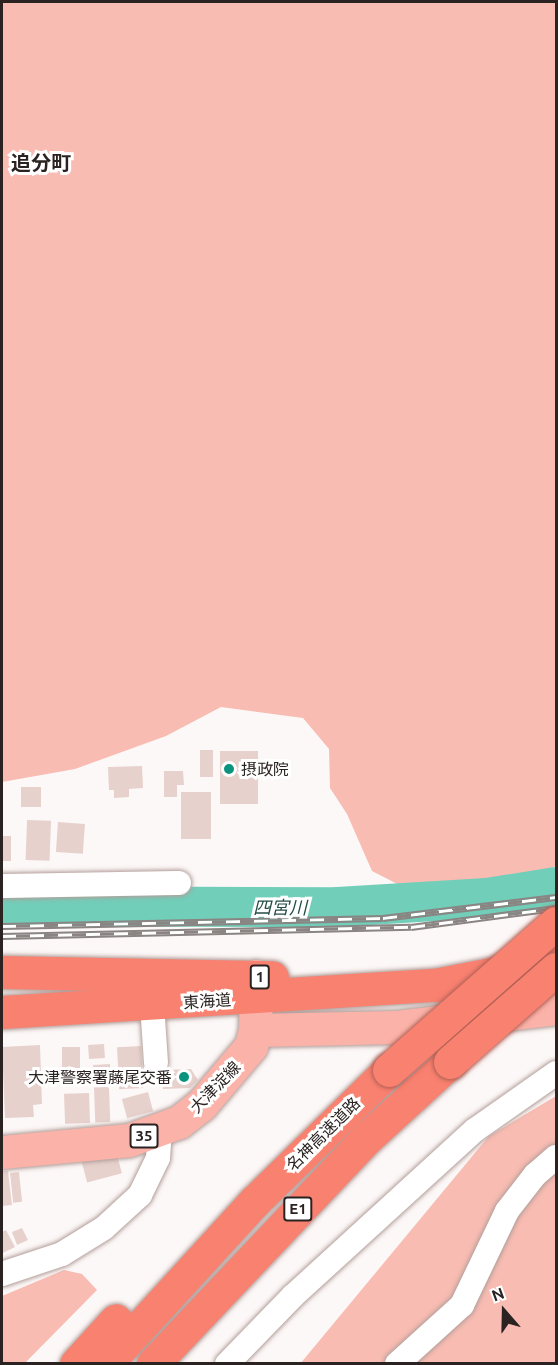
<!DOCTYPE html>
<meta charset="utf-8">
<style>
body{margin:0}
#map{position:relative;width:558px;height:1365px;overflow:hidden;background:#fcf8f7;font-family:Ubuntu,"Noto Sans JP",sans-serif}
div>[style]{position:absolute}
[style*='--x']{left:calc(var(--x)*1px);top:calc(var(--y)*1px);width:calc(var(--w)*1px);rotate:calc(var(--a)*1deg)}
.green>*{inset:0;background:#f8bcb2}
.river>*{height:40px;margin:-20px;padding:0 20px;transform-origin:20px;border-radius:20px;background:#71ceb9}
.building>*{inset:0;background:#e7d1cd;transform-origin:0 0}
.roads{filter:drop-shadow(0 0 2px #b39e9a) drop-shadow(0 0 2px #b39e9a)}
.street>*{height:24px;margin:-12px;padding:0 12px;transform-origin:12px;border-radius:12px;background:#fff}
.primary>*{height:33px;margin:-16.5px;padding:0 16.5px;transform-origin:16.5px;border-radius:16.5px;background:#fbb3a9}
.highway>*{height:33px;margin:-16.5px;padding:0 16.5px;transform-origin:16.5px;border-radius:16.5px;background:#f98170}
.rail>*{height:7px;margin-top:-3.5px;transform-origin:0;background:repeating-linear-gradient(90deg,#fff 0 14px,#8a8483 0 28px);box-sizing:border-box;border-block:2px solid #8a8483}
.bridges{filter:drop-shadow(0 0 2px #b16055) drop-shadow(0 0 2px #b16055)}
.highway-bridge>*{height:33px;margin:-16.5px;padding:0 16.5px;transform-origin:16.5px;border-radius:16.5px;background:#f98170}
.dots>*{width:16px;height:16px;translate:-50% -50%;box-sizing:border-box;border:3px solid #fff;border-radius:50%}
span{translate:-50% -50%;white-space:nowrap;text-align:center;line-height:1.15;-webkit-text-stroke:6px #fff;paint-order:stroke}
.shield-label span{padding:2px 4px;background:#fff;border:2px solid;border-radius:4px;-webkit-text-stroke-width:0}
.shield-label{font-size:15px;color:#2b2322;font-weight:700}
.poi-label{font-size:16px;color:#2b2322}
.left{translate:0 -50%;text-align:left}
.right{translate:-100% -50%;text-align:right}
.street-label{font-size:16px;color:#2b2322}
.water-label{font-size:18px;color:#254f46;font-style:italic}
.quarter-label{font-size:20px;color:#2b2322;font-weight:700}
.frame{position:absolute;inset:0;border:3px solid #2b2322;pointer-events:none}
.north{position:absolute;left:474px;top:1281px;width:60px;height:60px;-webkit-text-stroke:4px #fff;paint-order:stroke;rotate:340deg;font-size:16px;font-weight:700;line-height:24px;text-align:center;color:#2b2322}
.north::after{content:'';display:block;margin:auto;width:21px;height:27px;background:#2b2322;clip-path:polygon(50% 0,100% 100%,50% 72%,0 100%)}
</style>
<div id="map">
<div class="green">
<i style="clip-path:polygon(2px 2px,556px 2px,556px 866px,521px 881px,471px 890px,409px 890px,372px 871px,347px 814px,330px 788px,329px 749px,303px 718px,221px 707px,166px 736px,75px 769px,2px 782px)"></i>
<i style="clip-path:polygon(556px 1096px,556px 1363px,300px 1364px,489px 1136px)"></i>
<i style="clip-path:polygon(64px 1270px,82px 1274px,97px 1290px,25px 1363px,2px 1363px,2px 1296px)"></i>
</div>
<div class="river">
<i style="--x:2;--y:906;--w:336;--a:0.2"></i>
<i style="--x:338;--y:907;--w:149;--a:-3.5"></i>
<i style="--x:487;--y:898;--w:70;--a:-9.1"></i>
</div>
<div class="building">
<i style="left:200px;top:750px;width:13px;height:27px"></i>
<i style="left:258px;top:751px;width:53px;height:38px;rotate:90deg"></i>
<i style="clip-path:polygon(142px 766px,143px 788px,129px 789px,129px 797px,114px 798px,114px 790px,109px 790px,108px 767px)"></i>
<i style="clip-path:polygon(164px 771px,183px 771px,184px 785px,177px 785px,177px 797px,164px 797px)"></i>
<i style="left:21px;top:787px;width:20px;height:20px"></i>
<i style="left:181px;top:792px;width:30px;height:47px"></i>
<i style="left:27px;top:820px;width:24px;height:40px;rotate:2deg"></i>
<i style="left:58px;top:822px;width:27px;height:30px;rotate:4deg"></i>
<i style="left:2px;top:836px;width:9px;height:25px"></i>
<i style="left:104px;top:1044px;width:14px;height:16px;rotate:86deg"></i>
<i style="clip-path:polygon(40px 1045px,42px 1104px,33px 1105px,34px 1117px,5px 1118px,2px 1047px)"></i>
<i style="left:141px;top:1046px;width:42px;height:24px;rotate:87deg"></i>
<i style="left:62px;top:1047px;width:18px;height:25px"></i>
<i style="left:110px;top:1064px;width:18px;height:17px;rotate:87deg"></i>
<i style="clip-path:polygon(162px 1070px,191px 1069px,198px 1080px,190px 1088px,163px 1089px)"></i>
<i style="left:109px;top:1087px;width:35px;height:15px;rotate:88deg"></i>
<i style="left:148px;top:1092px;width:20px;height:27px;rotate:75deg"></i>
<i style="left:89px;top:1093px;width:30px;height:25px;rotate:88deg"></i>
<i style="left:116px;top:1151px;width:23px;height:36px;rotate:75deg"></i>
<i style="clip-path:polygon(2px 1171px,8px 1171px,12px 1205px,2px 1206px)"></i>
<i style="left:19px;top:1172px;width:30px;height:9px;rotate:84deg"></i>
<i style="clip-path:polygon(22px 1228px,28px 1240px,17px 1245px,12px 1232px)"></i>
<i style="clip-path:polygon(6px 1230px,15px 1247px,3px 1253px,2px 1232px)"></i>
</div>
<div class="roads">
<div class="street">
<i style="--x:2;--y:886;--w:177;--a:-1"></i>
<i style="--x:152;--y:1004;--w:59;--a:86.1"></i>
<i style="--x:2;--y:1274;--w:63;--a:-18.4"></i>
<i style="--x:62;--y:1254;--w:49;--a:-31.8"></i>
<i style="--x:104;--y:1228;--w:49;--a:-42.5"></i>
<i style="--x:140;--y:1195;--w:41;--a:-64.1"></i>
<i style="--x:158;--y:1158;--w:27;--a:-86"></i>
<i style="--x:227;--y:1364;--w:95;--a:-45.9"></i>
<i style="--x:293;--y:1296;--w:246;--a:-42.4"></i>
<i style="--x:475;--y:1130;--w:99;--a:-35.1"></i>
<i style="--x:397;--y:1364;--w:88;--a:-42.2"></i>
<i style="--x:462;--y:1305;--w:104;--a:-64.4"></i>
<i style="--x:507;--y:1211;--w:46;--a:-52.1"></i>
<i style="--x:535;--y:1175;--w:28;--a:-41"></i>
</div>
<div class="primary">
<i style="--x:255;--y:1030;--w:142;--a:-1.2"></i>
<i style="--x:397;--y:1027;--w:160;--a:-6.8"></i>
<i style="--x:2;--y:1152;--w:128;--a:-5.4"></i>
<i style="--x:129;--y:1140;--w:53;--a:-19.8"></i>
<i style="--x:179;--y:1122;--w:28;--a:-38"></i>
<i style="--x:201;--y:1105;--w:77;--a:-49.7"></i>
<i style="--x:251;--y:1046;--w:16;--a:-76"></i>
<i style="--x:255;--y:1030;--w:54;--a:-88.9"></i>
</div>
<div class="highway">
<i style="--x:2;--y:972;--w:270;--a:1.1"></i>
<i style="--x:2;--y:1012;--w:434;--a:-3.6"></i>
<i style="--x:435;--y:985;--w:123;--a:-11.2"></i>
<i style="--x:76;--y:1364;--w:59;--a:-47.7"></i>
<i style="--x:106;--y:1364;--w:219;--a:-47.6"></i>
<i style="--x:254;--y:1202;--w:189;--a:-44.4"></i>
<i style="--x:153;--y:1364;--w:313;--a:-46.6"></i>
<i style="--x:368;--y:1137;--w:111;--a:-42.4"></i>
</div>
</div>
<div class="rail">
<i style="--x:2;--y:926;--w:381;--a:-1.2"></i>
<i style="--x:383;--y:918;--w:174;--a:-6.9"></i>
<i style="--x:2;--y:936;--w:409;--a:-1.3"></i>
<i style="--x:411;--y:927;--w:146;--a:-7.5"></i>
</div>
<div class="bridges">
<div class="highway-bridge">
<i style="--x:450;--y:1062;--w:141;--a:-41.3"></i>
<i style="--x:389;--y:1070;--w:222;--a:-41.4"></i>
</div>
</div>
<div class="dots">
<i style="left:229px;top:769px;background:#0c937e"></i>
<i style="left:184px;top:1077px;background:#0c937e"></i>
</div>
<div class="shield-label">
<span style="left:260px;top:977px">1</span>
<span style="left:144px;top:1136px">35</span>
<span style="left:298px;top:1209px">E1</span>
</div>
<div class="poi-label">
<span class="left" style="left:241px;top:769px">摂政院</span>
<span class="right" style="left:172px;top:1077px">大津警察署藤尾交番</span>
</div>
<div class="street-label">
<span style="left:207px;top:1001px;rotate:-4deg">東海道</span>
<span style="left:215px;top:1087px;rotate:-46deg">大津淀線</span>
<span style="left:323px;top:1134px;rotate:-45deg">名神高速道路</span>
</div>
<div class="water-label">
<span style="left:280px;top:907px">四宮川</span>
</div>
<div class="quarter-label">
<span style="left:41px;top:162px">追分町</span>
</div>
<div class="frame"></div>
<div class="north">N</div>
</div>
